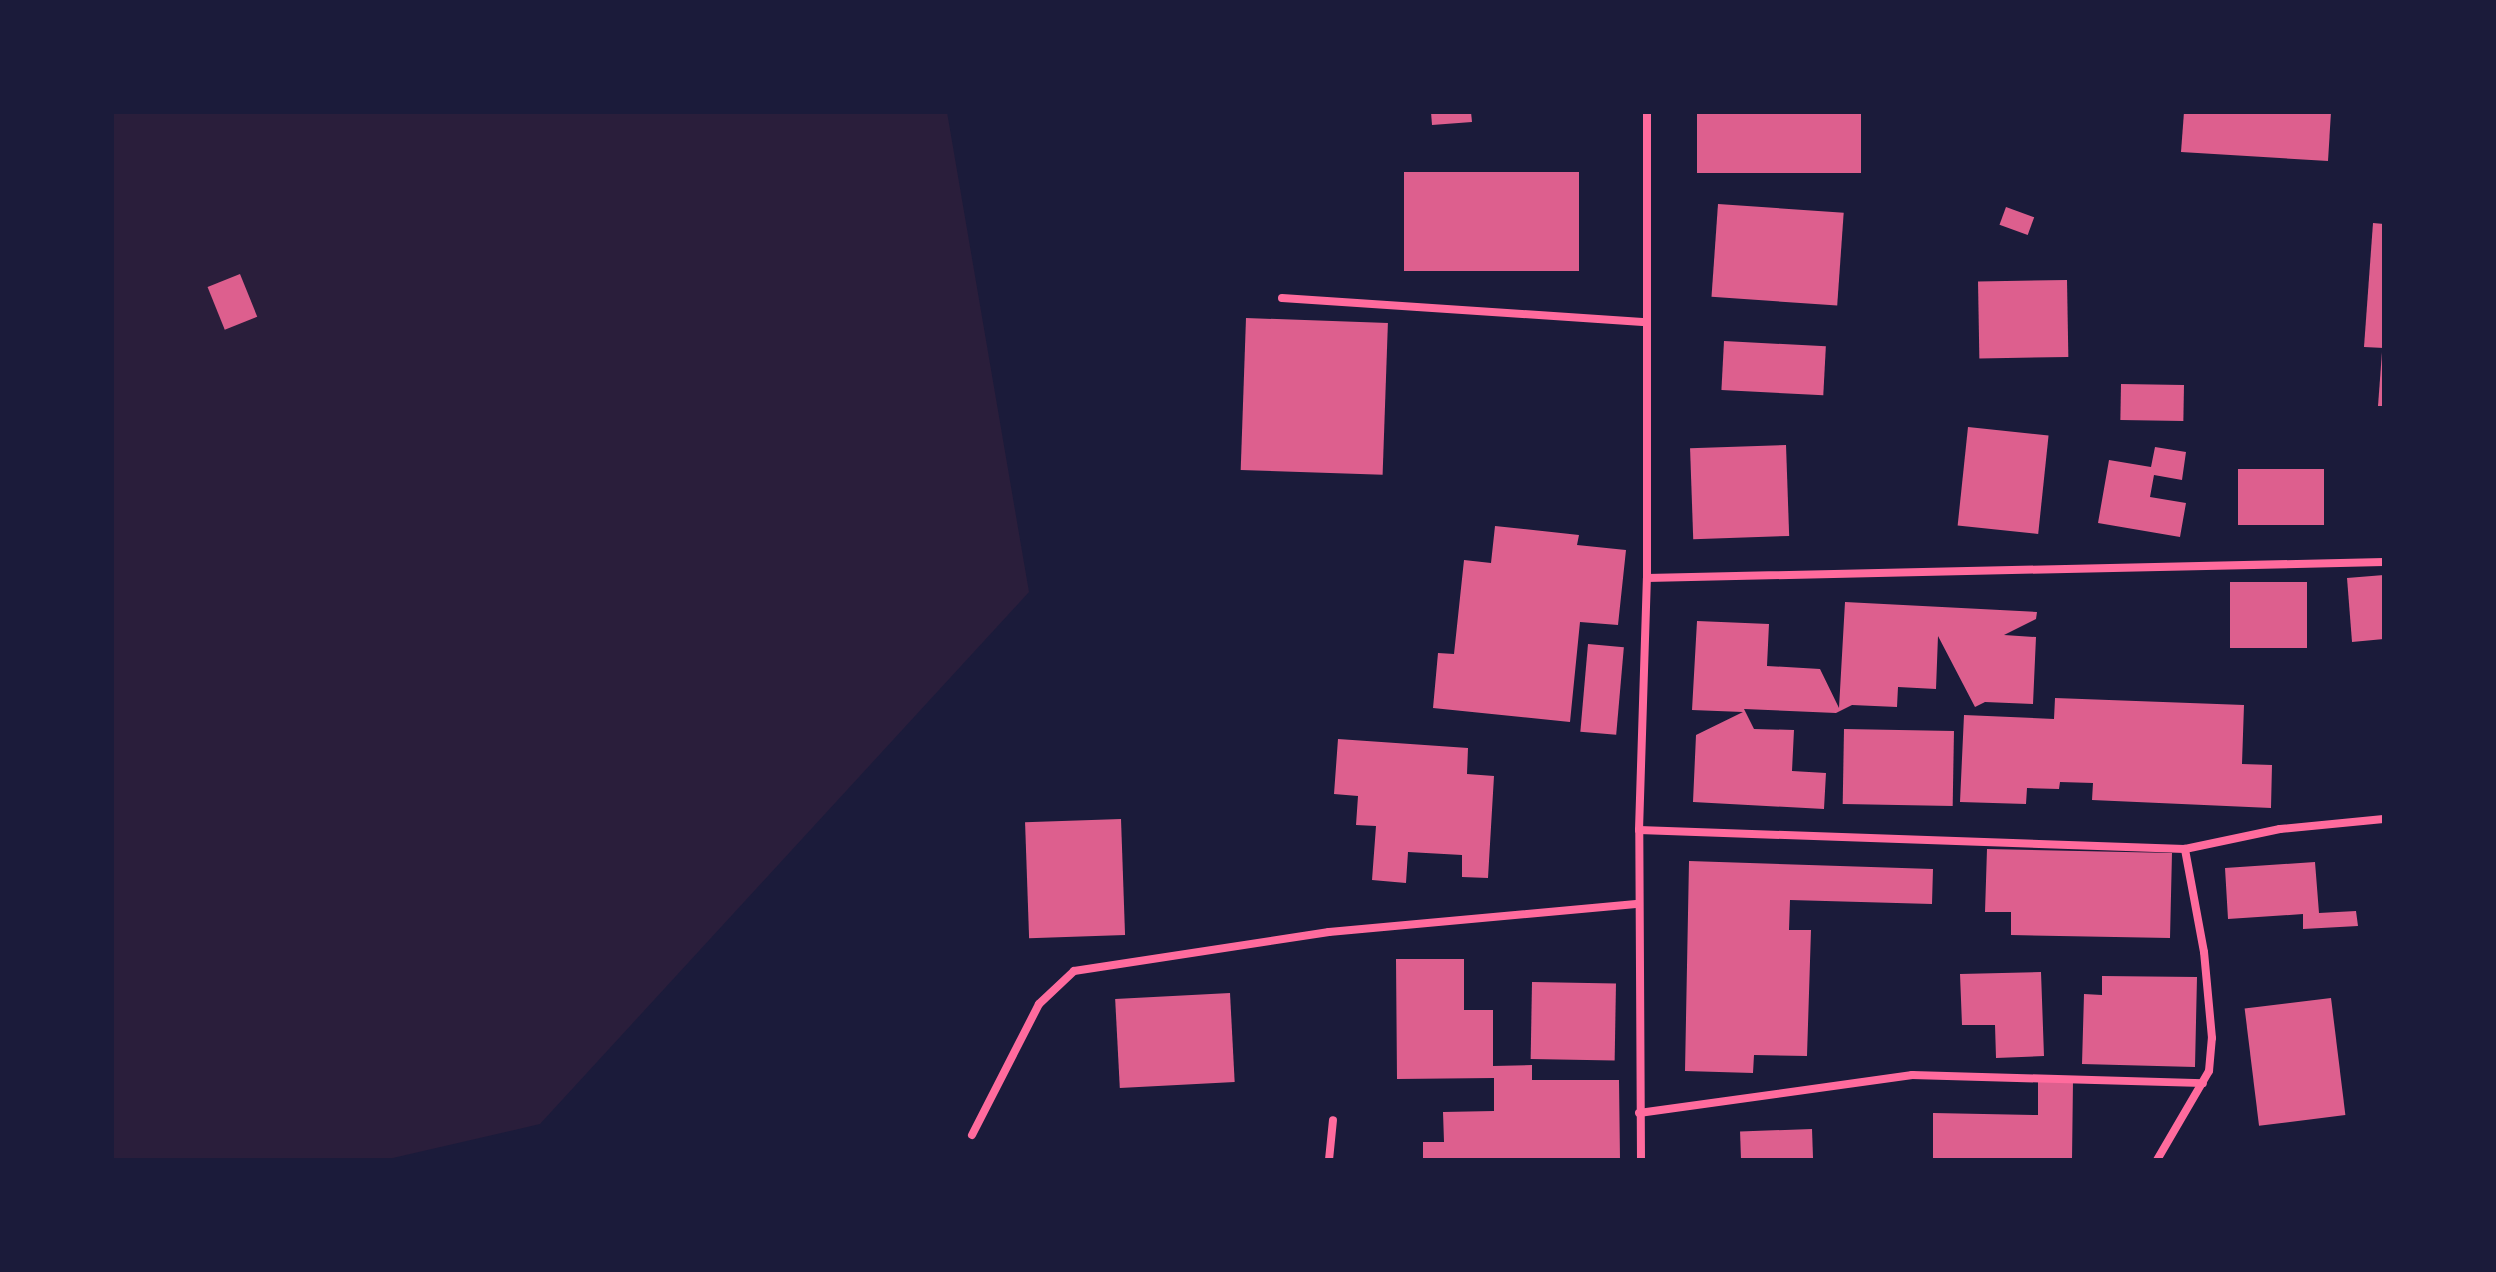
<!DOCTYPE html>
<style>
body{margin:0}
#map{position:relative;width:2496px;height:1272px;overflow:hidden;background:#1b1b3a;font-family:"PT Serif",serif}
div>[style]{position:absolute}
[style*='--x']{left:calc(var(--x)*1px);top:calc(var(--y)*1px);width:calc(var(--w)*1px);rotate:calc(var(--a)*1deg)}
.green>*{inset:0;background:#2a1e3b}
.building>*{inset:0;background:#dd5f8e;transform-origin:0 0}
.minor>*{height:8px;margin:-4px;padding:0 4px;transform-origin:4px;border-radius:4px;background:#ff6b9d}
span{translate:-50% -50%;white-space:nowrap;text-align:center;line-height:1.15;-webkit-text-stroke:8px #1b1b3a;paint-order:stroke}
.frame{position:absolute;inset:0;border:114px solid #1b1b3a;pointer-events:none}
</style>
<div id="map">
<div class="green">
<i style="clip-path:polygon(112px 112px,947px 112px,1029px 592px,540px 1124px,384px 1160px,112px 1160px)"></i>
</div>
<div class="building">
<i style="clip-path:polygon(1431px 112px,1471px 112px,1472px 122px,1432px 125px)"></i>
<i style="left:1697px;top:112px;width:164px;height:61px"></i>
<i style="clip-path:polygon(2184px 112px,2331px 112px,2328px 161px,2181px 152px)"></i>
<i style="left:1404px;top:172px;width:175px;height:99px"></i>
<i style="left:1718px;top:204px;width:126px;height:93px;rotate:4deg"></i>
<i style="left:2006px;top:207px;width:30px;height:19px;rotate:20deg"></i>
<i style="clip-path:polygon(2373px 223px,2384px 224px,2384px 348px,2364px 347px)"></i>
<i style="left:240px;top:274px;width:46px;height:35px;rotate:68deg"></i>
<i style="left:2067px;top:280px;width:77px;height:89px;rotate:89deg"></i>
<i style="left:1246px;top:318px;width:142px;height:152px;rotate:2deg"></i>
<i style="left:1724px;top:341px;width:102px;height:49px;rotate:3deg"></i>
<i style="clip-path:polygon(2382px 352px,2384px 352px,2384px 406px,2378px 406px)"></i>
<i style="left:2121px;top:384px;width:63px;height:36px;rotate:1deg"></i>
<i style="left:1968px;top:427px;width:81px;height:99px;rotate:6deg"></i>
<i style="left:1786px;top:445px;width:91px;height:96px;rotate:88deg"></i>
<i style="clip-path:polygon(2155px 447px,2186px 452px,2182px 480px,2154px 475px,2150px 497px,2186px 503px,2180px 537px,2098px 523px,2109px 460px,2151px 467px)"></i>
<i style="left:2238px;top:469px;width:86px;height:56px"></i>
<i style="clip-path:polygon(1495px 526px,1579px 535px,1577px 545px,1626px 550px,1618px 625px,1580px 622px,1570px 722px,1433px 708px,1438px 653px,1454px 654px,1464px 560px,1491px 563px)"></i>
<i style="clip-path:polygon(2384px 575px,2384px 639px,2352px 642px,2347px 578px)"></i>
<i style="left:2307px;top:582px;width:66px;height:77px;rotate:90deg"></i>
<i style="clip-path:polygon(1845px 602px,2037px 612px,2036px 619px,2004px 635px,2036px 637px,2033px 704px,1985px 702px,1975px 707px,1938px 636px,1936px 689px,1898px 687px,1897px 707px,1852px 705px,1836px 713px,1744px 709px,1754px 729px,1794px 730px,1792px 771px,1826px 773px,1824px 809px,1693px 802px,1696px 735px,1743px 712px,1692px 710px,1697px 621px,1769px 624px,1767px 666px,1820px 669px,1839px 708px)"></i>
<i style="left:1588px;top:644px;width:36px;height:88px;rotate:5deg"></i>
<i style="clip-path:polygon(2055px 698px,2244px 705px,2242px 764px,2272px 765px,2271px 808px,2092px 800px,2093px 783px,2060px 782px,2059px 789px,2027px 788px,2026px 804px,1960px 802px,1964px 715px,2054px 719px)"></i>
<i style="left:1844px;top:729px;width:110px;height:75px;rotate:1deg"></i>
<i style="clip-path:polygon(1338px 739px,1468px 748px,1467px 774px,1494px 776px,1488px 878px,1462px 877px,1462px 855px,1408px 852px,1406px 883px,1372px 880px,1376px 826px,1356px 825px,1358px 796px,1334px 794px)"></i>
<i style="left:1121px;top:819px;width:116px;height:96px;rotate:88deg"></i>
<i style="clip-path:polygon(1987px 849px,2172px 853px,2170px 938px,2011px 935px,2011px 912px,1985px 912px)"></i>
<i style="clip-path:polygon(1689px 861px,1933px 869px,1932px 904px,1790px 900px,1789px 930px,1811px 930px,1807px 1056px,1754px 1055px,1753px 1073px,1685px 1071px)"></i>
<i style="clip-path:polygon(2315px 862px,2319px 913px,2356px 911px,2358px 926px,2303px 929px,2303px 914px,2228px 919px,2225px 868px)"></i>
<i style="clip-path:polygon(1396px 959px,1464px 959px,1464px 1010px,1493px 1010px,1493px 1066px,1532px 1065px,1532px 1080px,1619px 1080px,1620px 1160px,1423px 1160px,1423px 1142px,1444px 1142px,1443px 1112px,1494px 1111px,1494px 1078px,1397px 1079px)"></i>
<i style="clip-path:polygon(2041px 972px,2044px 1056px,1996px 1058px,1995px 1025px,1962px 1025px,1960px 974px)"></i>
<i style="clip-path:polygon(2102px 976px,2197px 977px,2195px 1067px,2082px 1064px,2084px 994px,2102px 995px)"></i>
<i style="left:1532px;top:982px;width:84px;height:77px;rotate:1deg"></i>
<i style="left:1230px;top:993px;width:89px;height:115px;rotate:87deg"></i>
<i style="left:2331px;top:998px;width:118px;height:87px;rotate:83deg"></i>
<i style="clip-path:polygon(2038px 1081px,2073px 1081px,2072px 1160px,1933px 1160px,1933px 1113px,2038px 1115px)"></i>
<i style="left:1812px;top:1129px;width:31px;height:72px;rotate:88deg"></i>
</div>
<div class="minor">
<i style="--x:1282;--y:298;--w:365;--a:3.8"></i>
<i style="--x:1647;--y:578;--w:737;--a:-1.24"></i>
<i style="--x:1639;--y:830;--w:546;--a:1.99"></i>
<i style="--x:2185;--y:849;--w:97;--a:-11.9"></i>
<i style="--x:2280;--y:829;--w:104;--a:-5.5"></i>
<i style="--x:1639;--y:1113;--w:276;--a:-7.9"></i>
<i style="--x:1912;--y:1075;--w:291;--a:1.6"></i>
<i style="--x:972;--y:1135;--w:147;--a:-62.9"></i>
<i style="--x:1039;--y:1004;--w:48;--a:-43.3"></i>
<i style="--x:1074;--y:971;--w:258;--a:-8.7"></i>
<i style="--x:1329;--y:932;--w:311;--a:-5.2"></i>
<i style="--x:1329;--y:1160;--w:40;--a:-84.3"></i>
<i style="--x:1641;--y:1160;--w:330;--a:-90.3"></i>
<i style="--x:1639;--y:830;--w:252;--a:-88.2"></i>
<i style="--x:1647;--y:578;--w:466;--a:-90"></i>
<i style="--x:2157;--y:1160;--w:103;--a:-59.7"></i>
<i style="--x:2209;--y:1071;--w:33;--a:-85"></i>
<i style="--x:2212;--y:1038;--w:86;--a:-95.3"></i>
<i style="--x:2204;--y:952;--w:105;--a:-100.5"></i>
</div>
<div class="frame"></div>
</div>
